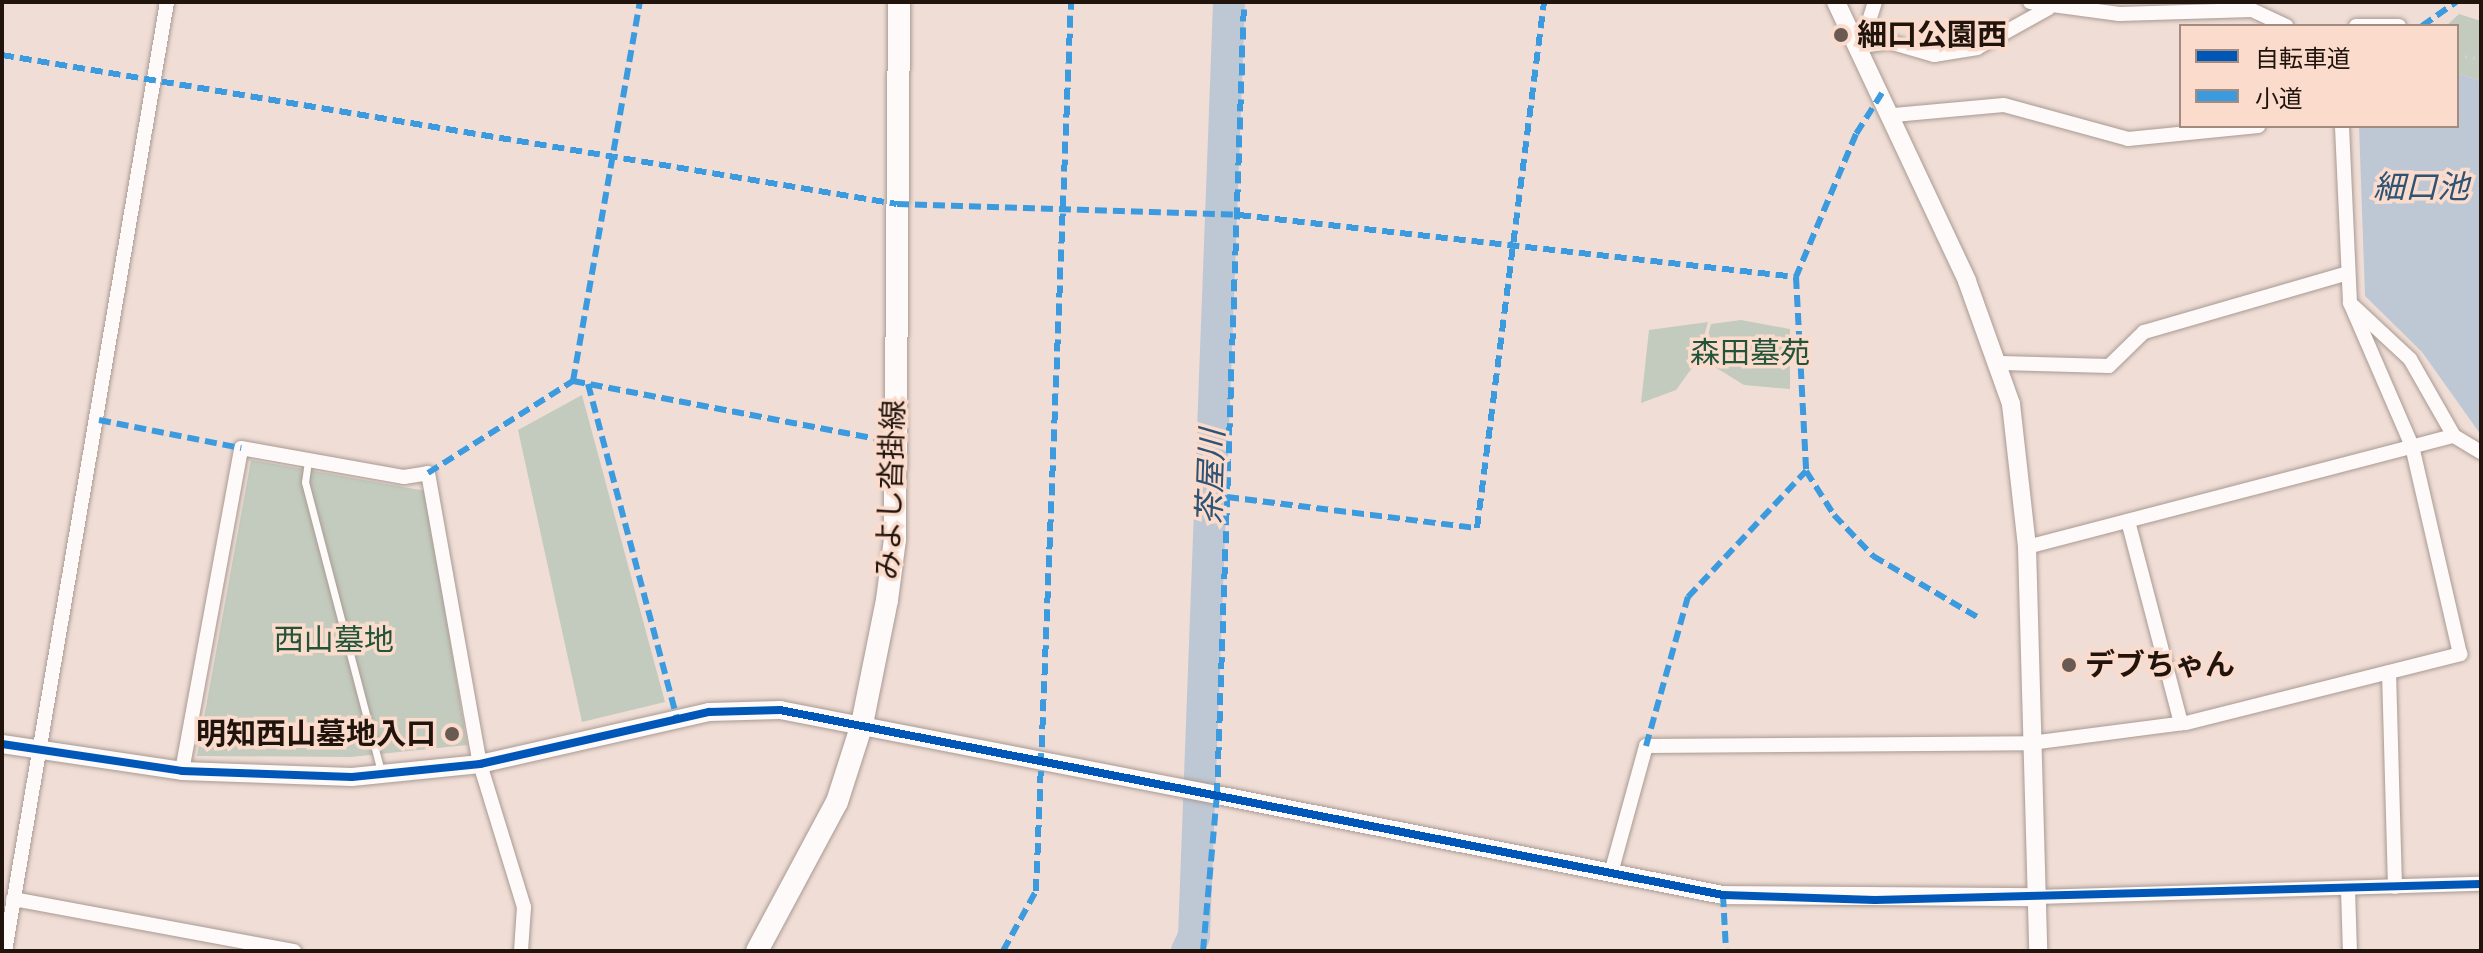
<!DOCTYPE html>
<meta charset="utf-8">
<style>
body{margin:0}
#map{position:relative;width:2483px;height:953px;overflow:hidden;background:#f0ded6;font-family:Cabin,"Noto Sans JP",sans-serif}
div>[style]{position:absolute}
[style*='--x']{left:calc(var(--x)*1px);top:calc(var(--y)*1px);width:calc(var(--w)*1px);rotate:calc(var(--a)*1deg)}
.green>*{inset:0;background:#c3cbbe}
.water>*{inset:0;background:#bec8d5}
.river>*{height:32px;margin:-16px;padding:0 16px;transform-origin:16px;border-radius:16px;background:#bec8d5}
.path>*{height:3px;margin-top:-1.5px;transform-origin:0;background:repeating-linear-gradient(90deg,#d4cfcd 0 2px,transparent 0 8px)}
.roads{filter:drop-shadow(0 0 2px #a89a93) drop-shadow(0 0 2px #a89a93)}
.service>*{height:7px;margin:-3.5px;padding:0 3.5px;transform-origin:3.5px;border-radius:3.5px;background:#fdfaf9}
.minor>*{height:14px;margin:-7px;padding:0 7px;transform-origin:7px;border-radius:7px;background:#fdfaf9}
.tertiary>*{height:18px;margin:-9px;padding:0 9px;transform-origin:9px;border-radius:9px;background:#fdfaf9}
.secondary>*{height:22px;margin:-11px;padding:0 11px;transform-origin:11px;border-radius:11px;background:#fdfaf9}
.quiet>*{height:6px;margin-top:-3px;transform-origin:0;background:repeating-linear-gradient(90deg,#3c9ade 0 12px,transparent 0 18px)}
.cycleway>*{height:8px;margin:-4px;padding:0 4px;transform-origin:4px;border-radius:4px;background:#0057b8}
.dots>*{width:22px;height:22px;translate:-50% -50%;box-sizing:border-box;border:4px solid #fadbcc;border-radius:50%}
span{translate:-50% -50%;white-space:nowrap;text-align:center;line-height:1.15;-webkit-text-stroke:7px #fadbcc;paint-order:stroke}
.poi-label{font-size:30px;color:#21140d;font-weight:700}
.left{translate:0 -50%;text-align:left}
.right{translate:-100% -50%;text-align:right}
.park-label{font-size:30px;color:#22543a}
.street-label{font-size:30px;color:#21140d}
.water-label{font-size:32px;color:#2e5374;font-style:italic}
.frame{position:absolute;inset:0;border:4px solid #21140d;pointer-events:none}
.legend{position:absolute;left:2179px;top:24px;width:280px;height:104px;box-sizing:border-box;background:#fadbcc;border:2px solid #a38b80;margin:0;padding:10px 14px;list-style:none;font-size:24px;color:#21140d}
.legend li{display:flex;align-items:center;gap:16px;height:40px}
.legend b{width:40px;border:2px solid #a38b80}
</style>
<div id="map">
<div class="green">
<i style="clip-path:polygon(2459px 14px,2481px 21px,2481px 81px,2457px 73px,2457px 26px,2446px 26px)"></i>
<i style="clip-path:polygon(1741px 320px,1790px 329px,1790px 389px,1744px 385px,1702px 359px,1711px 324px)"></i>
<i style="clip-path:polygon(1708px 322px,1697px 361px,1676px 390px,1641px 403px,1649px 330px)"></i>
<i style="clip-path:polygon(582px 395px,665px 702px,582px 722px,518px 430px)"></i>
<i style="clip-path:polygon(251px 460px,426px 491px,467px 745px,351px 757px,197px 756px)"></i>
</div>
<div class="water">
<i style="clip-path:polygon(2457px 73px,2481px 81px,2481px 435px,2422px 352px,2365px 296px,2359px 126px,2457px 126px)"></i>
</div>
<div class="river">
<i style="--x:1187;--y:951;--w:17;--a:-65"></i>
<i style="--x:1194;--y:936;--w:935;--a:-87.85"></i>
</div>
<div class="path">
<i style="--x:2457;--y:55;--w:24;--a:9"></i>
</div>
<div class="roads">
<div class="service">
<i style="--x:308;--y:461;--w:21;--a:98"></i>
<i style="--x:305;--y:482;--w:300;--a:75.3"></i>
</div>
<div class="minor">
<i style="--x:1875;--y:2;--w:46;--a:107.7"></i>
<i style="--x:1861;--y:46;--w:28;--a:-8"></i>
<i style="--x:1889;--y:42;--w:47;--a:16.1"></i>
<i style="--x:1934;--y:55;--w:44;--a:-9.2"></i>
<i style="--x:1977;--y:48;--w:82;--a:-29.1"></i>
<i style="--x:2030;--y:2;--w:90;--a:7.7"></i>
<i style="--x:2119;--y:14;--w:133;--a:-1.7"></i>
<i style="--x:2252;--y:10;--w:38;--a:25"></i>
<i style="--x:2356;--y:26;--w:43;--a:0"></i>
<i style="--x:1894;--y:115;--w:110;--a:-5.2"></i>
<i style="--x:2004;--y:105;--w:129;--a:15.3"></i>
<i style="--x:2128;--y:139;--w:131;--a:-5.7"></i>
<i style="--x:2353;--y:306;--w:78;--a:42.9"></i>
<i style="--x:2410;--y:359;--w:89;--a:60.3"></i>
<i style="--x:2001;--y:363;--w:108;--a:1.6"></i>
<i style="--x:2109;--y:366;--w:49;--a:-44.2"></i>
<i style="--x:2144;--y:332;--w:209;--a:-16.1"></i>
<i style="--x:2128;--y:521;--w:209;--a:75.3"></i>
<i style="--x:2027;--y:547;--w:441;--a:-14.6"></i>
<i style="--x:2454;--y:436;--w:31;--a:31"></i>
<i style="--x:2389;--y:672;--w:215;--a:88.4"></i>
<i style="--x:182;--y:771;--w:328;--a:-79.6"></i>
<i style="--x:241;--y:448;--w:166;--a:10.1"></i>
<i style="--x:404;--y:477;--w:24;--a:-9"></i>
<i style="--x:428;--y:473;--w:296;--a:79.9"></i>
<i style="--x:480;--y:764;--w:150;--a:72.9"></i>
<i style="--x:524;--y:907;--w:44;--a:93.9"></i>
<i style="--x:1611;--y:873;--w:132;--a:-74.6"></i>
<i style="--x:1646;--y:746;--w:385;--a:-0.4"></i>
<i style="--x:2031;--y:743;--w:156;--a:-7.4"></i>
<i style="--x:2186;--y:723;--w:283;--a:-14.1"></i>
<i style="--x:2460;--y:654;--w:213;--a:-103"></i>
<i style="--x:2412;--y:446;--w:156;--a:-113.4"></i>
<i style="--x:2350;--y:303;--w:177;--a:-92.6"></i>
<i style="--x:2348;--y:889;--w:62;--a:88.2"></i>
<i style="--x:2035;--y:897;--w:446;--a:-1.7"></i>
<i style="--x:13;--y:899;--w:286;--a:10.5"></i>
<i style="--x:5;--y:951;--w:963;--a:-80.31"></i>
</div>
<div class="tertiary">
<i style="--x:1836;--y:2;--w:308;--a:64.8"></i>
<i style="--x:1967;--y:281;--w:131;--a:70.3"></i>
<i style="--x:2011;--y:404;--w:144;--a:83.6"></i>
<i style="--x:2027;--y:547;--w:404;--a:88.4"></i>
<i style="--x:2;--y:744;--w:182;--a:8.5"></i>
<i style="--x:182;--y:771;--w:170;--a:2"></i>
<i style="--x:352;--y:777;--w:129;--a:-5.8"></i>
<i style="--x:480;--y:764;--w:235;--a:-12.8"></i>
<i style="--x:709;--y:712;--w:71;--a:-1.6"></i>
<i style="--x:780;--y:710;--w:444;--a:11"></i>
<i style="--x:1217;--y:795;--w:516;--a:11.18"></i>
<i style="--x:1723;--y:895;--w:312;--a:0.4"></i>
</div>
<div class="secondary">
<i style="--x:757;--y:951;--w:169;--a:-61.8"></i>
<i style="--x:837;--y:802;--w:82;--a:-72.2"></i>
<i style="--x:862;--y:724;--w:126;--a:-78.6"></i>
<i style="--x:887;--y:600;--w:62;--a:-82.5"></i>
<i style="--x:895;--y:539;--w:537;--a:-89.57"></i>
</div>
</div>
<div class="quiet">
<i style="--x:2422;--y:26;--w:42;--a:-35.2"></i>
<i style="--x:2;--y:55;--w:907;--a:9.45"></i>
<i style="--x:897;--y:204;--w:342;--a:1.8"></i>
<i style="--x:1239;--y:215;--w:560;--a:6.35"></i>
<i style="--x:1882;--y:93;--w:49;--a:122.4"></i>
<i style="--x:1856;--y:134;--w:155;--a:112.8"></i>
<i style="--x:1796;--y:277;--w:194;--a:87"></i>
<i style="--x:1806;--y:471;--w:52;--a:57.5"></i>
<i style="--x:1834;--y:515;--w:57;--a:46.4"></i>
<i style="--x:1873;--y:556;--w:123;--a:30.3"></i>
<i style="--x:573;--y:381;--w:385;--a:-80"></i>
<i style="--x:588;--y:384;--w:346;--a:75.1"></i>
<i style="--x:99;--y:420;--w:145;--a:11.2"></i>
<i style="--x:428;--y:473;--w:172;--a:-32.4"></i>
<i style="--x:573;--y:381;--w:327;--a:10.8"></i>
<i style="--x:1227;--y:497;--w:252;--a:7.1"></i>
<i style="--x:1477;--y:528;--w:530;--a:-82.74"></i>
<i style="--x:1646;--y:746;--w:155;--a:-74.3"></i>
<i style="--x:1688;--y:597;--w:173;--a:-46.9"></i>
<i style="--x:1723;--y:895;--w:56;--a:86.9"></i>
<i style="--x:1003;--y:951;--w:68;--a:-61.2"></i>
<i style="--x:1036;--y:891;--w:890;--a:-87.75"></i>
<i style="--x:1203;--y:951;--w:157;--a:-84.9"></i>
<i style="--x:1217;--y:795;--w:793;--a:-88.05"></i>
</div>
<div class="cycleway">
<i style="--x:2;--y:744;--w:182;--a:8.5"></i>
<i style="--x:182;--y:771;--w:170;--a:2"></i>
<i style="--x:352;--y:777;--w:129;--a:-5.8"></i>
<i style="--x:480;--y:764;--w:235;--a:-12.8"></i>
<i style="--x:709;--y:712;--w:71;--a:-1.6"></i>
<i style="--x:780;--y:710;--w:961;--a:11.1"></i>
<i style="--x:1723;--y:895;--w:152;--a:1.9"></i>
<i style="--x:1875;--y:900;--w:606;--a:-1.51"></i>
</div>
<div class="dots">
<i style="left:1841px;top:35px;background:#695b53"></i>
<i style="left:2069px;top:665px;background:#695b53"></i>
<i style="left:452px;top:734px;background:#695b53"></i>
</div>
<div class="poi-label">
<span class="left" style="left:1857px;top:35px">細口公園西</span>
<span class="left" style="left:2085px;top:665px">デブちゃん</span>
<span class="right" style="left:436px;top:734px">明知西山墓地入口</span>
</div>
<div class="park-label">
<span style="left:1750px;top:353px">森田墓苑</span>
<span style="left:334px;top:640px">西山墓地</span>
</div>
<div class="street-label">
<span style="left:891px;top:490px;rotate:-88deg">みよし沓掛線</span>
</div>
<div class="water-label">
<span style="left:2421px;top:187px">細口池</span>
<span style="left:1211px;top:477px;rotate:-88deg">茶屋川</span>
</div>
<div class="frame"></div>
<ul class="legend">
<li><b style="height:10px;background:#0057b8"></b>自転車道</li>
<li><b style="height:10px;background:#3c9ade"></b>小道</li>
</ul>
</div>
